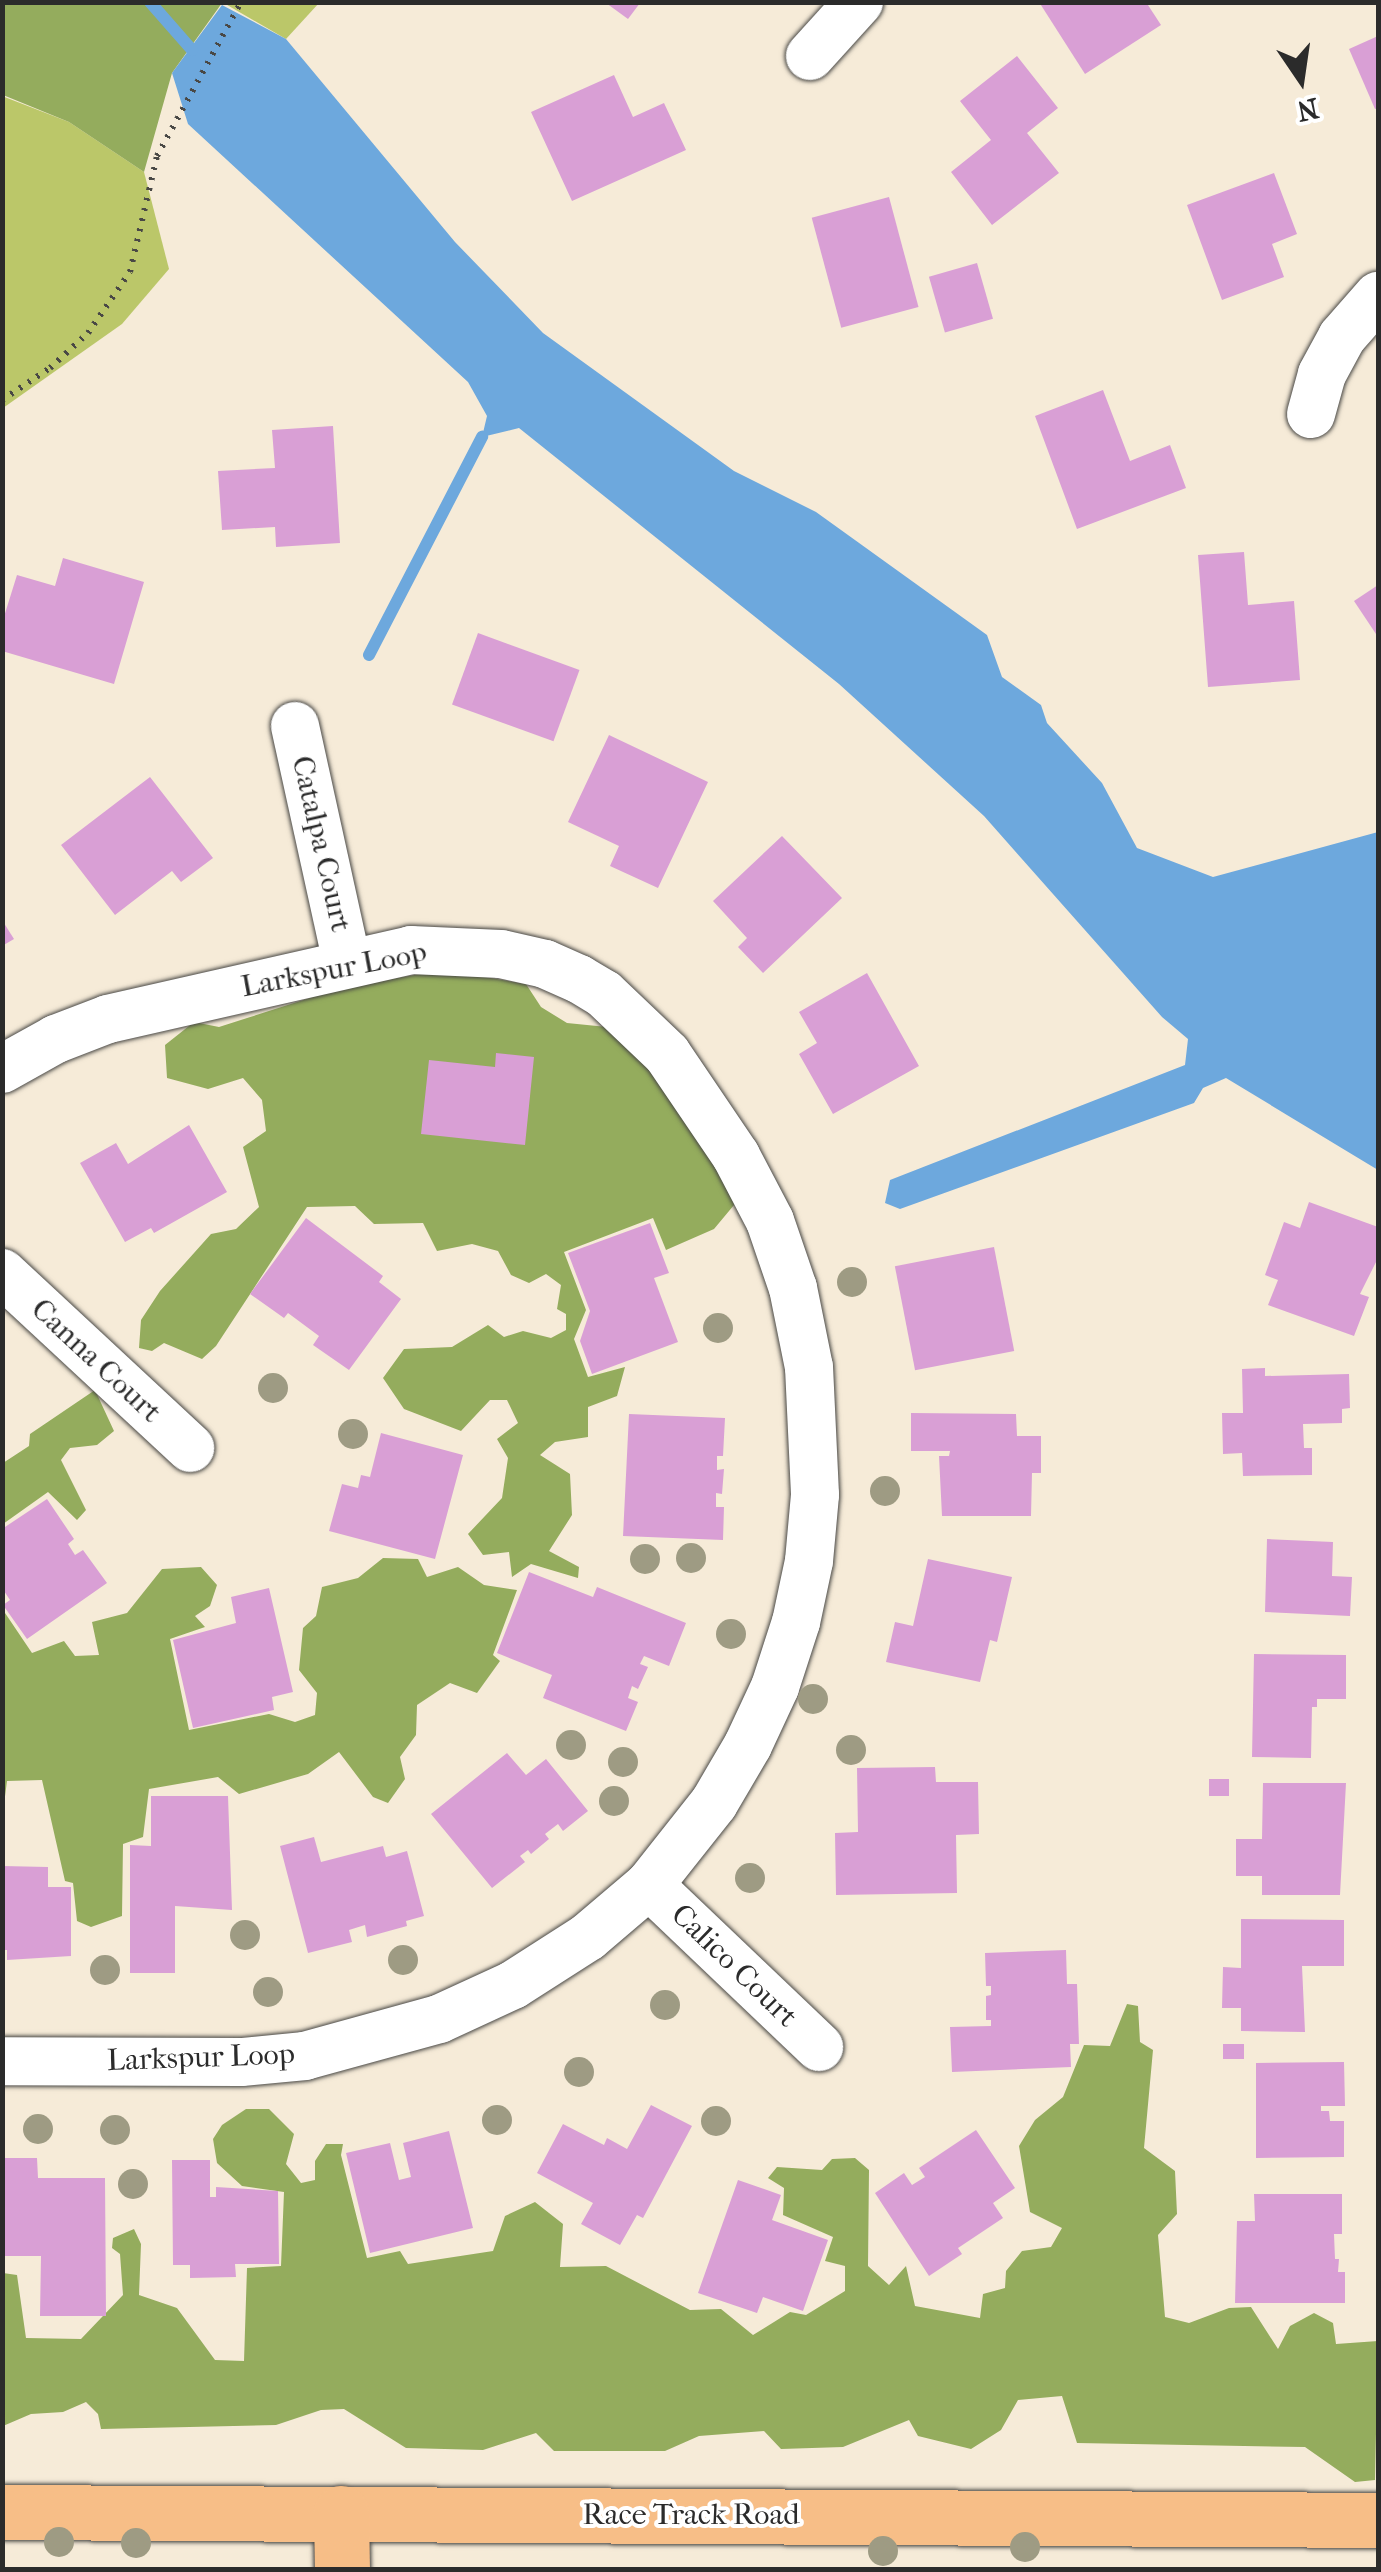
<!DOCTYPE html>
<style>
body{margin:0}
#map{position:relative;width:1381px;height:2572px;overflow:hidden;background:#f6ebd8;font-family:"IM FELL French Canon",serif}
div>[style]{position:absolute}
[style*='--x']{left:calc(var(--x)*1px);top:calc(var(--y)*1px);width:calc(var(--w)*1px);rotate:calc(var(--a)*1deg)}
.green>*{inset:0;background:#bbc769}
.forest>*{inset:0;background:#94ac5d}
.water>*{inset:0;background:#6da8dd}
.stream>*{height:12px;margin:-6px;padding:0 6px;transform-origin:6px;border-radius:6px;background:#6da8dd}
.building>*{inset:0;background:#d99fd5;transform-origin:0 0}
.path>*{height:6px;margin-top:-3px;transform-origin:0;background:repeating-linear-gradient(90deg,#494845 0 2.5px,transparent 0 10.5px)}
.roads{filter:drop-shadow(0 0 2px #494845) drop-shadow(0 0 2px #494845)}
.minor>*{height:48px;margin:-24px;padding:0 24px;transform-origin:24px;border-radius:24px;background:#fff}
.major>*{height:55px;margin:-27.5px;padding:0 27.5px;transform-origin:27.5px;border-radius:27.5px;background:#f7be87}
.trees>*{width:30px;height:30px;margin:-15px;border-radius:50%;background:#9e9b83}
span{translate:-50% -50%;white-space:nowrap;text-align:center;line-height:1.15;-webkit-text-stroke:8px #fff;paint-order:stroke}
.street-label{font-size:30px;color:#2b2b2b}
.frame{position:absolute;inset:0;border:5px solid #2b2b2b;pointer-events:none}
.north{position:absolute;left:1251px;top:30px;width:100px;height:100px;-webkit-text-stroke:8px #fff;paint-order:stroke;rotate:167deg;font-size:28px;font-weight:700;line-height:40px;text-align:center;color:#2b2b2b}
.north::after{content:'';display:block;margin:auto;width:35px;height:45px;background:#2b2b2b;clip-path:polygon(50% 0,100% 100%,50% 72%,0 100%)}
</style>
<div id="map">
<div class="green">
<i style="clip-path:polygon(222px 2px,319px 3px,286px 39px)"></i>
<i style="clip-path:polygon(2px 96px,69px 122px,144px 172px,169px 269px,122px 324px,3px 408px)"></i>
</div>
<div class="forest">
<i style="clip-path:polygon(2px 3px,222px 3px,172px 73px,144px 172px,69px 122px,3px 95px)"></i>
<i style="clip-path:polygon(444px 970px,526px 984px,541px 1007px,567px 1023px,607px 1027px,693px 1109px,739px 1199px,714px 1229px,666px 1250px,653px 1218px,564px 1252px,586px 1310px,574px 1339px,588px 1377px,625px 1367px,617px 1396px,588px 1407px,588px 1437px,555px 1442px,540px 1455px,570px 1474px,572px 1515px,549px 1551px,579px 1567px,578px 1578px,531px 1564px,512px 1577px,509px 1552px,483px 1555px,468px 1534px,502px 1498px,508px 1458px,497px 1439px,518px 1423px,507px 1400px,490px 1400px,461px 1431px,404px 1409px,383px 1378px,404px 1349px,452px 1347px,488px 1325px,504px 1337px,523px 1331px,551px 1338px,566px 1330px,566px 1314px,557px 1309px,561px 1285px,546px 1274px,529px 1283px,511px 1275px,498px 1251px,472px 1244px,437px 1251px,423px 1223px,374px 1224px,355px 1206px,307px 1207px,216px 1346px,202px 1359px,164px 1343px,152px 1351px,139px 1348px,141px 1320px,160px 1291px,211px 1234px,236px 1229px,259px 1207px,243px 1147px,266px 1131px,262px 1100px,243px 1078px,208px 1089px,167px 1078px,165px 1045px,194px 1022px,219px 1027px,344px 987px)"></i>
<i style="clip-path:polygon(95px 1390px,114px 1431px,97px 1445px,70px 1448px,61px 1460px,86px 1510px,77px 1520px,48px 1492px,3px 1524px,3px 1463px,29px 1446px,30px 1434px)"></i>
<i style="clip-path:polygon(383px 1558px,418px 1559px,427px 1577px,458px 1567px,484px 1585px,517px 1590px,493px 1655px,500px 1661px,477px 1693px,450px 1683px,417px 1705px,416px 1735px,400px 1757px,405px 1779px,388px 1803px,373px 1797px,339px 1752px,308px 1774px,239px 1794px,218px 1777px,149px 1789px,143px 1837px,123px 1844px,122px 1916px,91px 1927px,77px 1921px,73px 1883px,65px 1881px,42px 1780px,7px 1781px,3px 1812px,3px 1610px,32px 1653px,64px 1641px,75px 1656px,99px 1655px,92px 1622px,127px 1613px,162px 1569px,201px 1567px,217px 1585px,210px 1606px,195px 1616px,205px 1627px,170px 1639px,189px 1730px,269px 1714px,295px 1722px,315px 1715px,317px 1693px,299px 1670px,303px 1628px,316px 1616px,322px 1587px,358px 1578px)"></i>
<i style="clip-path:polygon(1127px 2004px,1138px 2006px,1140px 2042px,1153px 2050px,1144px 2148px,1175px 2171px,1177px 2214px,1158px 2235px,1165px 2317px,1189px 2323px,1229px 2308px,1251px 2307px,1278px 2349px,1290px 2326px,1314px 2313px,1333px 2323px,1336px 2344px,1378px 2341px,1375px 2480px,1355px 2482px,1305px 2447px,1077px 2443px,1062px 2396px,1018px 2400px,1001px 2430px,971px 2449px,918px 2436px,909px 2420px,843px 2447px,781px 2449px,764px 2431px,699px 2436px,665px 2451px,554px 2451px,536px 2433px,483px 2450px,406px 2448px,344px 2409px,321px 2410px,276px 2425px,101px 2429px,98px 2414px,86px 2402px,63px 2412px,31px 2414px,3px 2426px,3px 2273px,17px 2275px,26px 2338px,81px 2339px,123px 2295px,120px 2254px,112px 2248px,113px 2238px,134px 2229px,141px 2244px,139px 2295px,177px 2308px,215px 2360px,244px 2361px,247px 2268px,281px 2266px,284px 2192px,242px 2186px,217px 2163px,213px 2139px,222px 2125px,246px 2109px,269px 2109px,294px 2134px,286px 2164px,301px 2183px,315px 2180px,315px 2161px,326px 2144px,343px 2144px,341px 2155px,367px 2258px,400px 2251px,408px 2264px,493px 2251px,505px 2216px,535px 2202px,563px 2224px,560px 2267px,606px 2266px,690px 2310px,721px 2309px,753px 2335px,790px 2312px,806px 2315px,845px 2291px,845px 2266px,825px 2261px,833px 2237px,783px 2215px,784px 2188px,768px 2178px,777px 2167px,822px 2170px,832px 2159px,855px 2158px,869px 2170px,868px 2266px,889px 2285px,906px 2266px,915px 2306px,980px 2318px,983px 2294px,1005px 2288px,1006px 2271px,1022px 2251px,1051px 2247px,1062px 2228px,1030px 2212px,1019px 2146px,1035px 2120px,1063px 2097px,1084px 2045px,1110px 2046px)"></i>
</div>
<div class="water">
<i style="clip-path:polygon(222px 5px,286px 39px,455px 242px,543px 333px,734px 471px,816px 512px,987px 635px,1002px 677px,1041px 705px,1047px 723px,1102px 783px,1137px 848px,1213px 877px,1378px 832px,1378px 1170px,1226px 1078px,1203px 1088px,1194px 1103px,900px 1209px,885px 1203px,890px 1180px,1185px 1065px,1188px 1039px,1162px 1017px,984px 816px,839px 684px,519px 428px,482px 437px,487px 416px,468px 382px,188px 124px,172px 73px)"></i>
</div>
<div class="stream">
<i style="--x:150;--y:2;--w:64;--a:48.8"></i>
<i style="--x:369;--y:655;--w:246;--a:-62.6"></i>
</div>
<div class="building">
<i style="clip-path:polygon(1039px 2px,1146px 2px,1161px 25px,1085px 74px)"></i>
<i style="clip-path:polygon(606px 3px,640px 3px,628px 19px)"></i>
<i style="clip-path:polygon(1378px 36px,1378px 108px,1375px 109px,1349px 49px)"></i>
<i style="clip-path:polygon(1017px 56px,1058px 108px,1027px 133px,1059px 173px,992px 225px,951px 172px,991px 140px,960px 101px)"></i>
<i style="clip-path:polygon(614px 75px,633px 117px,664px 103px,686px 150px,572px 201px,531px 112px)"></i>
<i style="clip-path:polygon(1274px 173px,1297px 234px,1272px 244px,1284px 277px,1222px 300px,1187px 205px)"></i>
<i style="left:889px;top:197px;width:114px;height:80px;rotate:75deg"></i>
<i style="left:977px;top:263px;width:58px;height:50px;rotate:74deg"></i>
<i style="clip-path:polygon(1103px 390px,1130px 461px,1170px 445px,1186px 488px,1077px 529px,1035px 416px)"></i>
<i style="clip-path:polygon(333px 426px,340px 543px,276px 547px,275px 527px,222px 530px,218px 471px,275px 468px,272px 430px)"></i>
<i style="clip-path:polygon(1244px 552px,1248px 605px,1294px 601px,1300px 680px,1208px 687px,1198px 555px)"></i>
<i style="clip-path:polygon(63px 558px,144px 582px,114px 684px,2px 651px,2px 623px,17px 575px,55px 586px)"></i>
<i style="clip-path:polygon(1378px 585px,1378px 637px,1354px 601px)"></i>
<i style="left:478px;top:633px;width:108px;height:76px;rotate:20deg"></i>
<i style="clip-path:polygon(609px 735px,708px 782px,658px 888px,610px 866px,619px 846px,568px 822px)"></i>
<i style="clip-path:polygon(150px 777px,213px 858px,181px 882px,172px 871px,115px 915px,61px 845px)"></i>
<i style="clip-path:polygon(782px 836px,842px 898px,763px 973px,738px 947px,747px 938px,713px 901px)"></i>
<i style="clip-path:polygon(2px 920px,14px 939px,2px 946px)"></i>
<i style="clip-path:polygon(867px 973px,919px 1066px,833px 1114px,799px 1054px,817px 1043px,799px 1012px)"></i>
<i style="clip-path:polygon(496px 1053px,534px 1057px,525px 1145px,421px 1134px,429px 1060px,495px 1067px)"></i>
<i style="clip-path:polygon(189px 1125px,227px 1192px,154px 1233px,151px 1228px,125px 1242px,80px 1163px,116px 1143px,128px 1164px)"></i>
<i style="clip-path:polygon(1309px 1202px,1378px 1227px,1378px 1258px,1360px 1294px,1369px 1297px,1354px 1336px,1268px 1305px,1278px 1280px,1265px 1275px,1284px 1222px,1300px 1228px)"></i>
<i style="clip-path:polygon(306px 1218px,383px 1276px,379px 1282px,401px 1299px,349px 1370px,313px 1345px,319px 1336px,288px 1313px,284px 1318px,250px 1294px)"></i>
<i style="clip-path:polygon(650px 1223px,669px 1273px,654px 1278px,678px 1342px,592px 1374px,580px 1341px,590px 1311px,568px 1253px)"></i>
<i style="left:994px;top:1247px;width:106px;height:101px;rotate:79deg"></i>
<i style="clip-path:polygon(1265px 1368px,1265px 1376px,1349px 1374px,1350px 1408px,1342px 1409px,1342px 1423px,1303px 1424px,1304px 1448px,1312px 1448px,1312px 1475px,1243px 1476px,1242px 1453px,1223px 1454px,1222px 1413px,1243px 1413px,1242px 1369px)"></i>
<i style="clip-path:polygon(911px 1413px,1016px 1414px,1017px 1436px,1041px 1436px,1041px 1473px,1032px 1473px,1031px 1516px,942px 1516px,939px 1456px,949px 1456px,950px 1451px,911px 1451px)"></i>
<i style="clip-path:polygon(629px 1414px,725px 1418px,723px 1456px,717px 1456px,717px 1470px,724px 1469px,722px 1494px,716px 1493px,716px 1507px,724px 1507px,723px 1540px,623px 1536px)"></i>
<i style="clip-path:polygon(381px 1433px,463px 1455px,435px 1559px,329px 1531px,342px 1484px,358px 1488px,361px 1475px,370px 1477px)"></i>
<i style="clip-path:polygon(47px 1499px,74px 1539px,68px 1544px,75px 1555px,83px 1550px,107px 1583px,27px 1639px,3px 1605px,10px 1600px,2px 1588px,2px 1529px)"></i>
<i style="clip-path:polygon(1267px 1539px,1333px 1542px,1332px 1576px,1352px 1577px,1350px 1616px,1265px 1612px)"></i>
<i style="clip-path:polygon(928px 1559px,1012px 1577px,997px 1642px,990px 1640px,980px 1682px,886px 1662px,895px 1622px,913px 1626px)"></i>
<i style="clip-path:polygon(529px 1572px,593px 1597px,597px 1587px,686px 1623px,669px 1666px,644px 1656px,640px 1664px,648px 1667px,638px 1689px,632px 1686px,628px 1698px,638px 1702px,626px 1731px,543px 1698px,552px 1675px,497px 1653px)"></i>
<i style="clip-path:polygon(269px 1588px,293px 1692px,272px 1697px,274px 1710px,193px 1728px,173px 1640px,236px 1623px,231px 1597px)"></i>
<i style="clip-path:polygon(1254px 1654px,1346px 1655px,1346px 1699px,1317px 1699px,1317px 1707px,1312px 1707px,1311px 1758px,1252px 1757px)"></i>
<i style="clip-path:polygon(507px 1753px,526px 1775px,546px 1759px,588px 1811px,563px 1831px,558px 1824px,545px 1834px,549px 1839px,531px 1854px,528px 1850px,520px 1856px,525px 1862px,492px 1888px,431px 1814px)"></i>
<i style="clip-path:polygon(935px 1767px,936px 1782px,978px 1782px,979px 1834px,956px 1835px,957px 1893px,836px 1895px,835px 1833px,858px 1832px,857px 1768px)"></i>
<i style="left:1209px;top:1779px;width:20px;height:17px"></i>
<i style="clip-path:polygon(1263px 1783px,1346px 1783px,1340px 1895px,1262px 1895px,1262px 1876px,1236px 1876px,1236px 1839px,1262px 1839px)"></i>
<i style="clip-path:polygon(151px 1796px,228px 1796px,232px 1910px,175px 1906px,175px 1973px,130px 1973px,130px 1845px,151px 1846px)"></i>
<i style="clip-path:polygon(314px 1837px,321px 1862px,383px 1846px,386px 1857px,407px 1851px,424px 1916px,406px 1921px,407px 1926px,367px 1937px,365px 1925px,349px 1930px,352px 1942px,308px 1953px,280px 1846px)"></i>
<i style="clip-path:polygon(2px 1866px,48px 1867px,48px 1887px,71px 1887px,71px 1956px,7px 1960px,7px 1950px,2px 1950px)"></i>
<i style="clip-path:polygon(1241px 1919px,1344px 1920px,1344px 1966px,1302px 1966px,1305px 2032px,1241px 2031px,1241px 2008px,1222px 2008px,1223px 1967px,1241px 1968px)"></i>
<i style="clip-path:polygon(1066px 1950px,1067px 1984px,1077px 1984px,1079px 2044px,1070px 2044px,1071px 2067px,952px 2072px,950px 2027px,991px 2026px,991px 2020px,986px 2020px,986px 1996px,991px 1995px,991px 1986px,986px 1986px,985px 1953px)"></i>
<i style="left:1223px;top:2044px;width:21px;height:15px"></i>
<i style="clip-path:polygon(1344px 2062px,1345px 2106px,1321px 2106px,1321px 2111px,1329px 2111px,1330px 2121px,1344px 2121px,1344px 2157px,1256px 2158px,1256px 2063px)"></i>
<i style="clip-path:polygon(651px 2105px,692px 2126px,643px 2218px,637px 2215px,620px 2245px,581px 2224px,593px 2203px,537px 2173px,563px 2124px,604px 2145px,607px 2138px,627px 2149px)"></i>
<i style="clip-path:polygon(976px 2130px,1015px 2188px,993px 2203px,1003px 2218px,958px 2248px,962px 2254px,929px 2276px,875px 2193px,904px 2173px,912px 2185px,925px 2177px,919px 2168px)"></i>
<i style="clip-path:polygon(449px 2131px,473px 2228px,370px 2253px,346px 2153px,390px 2143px,399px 2180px,411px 2177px,403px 2143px)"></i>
<i style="clip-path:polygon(2px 2158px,37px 2158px,38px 2178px,105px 2178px,106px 2316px,40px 2316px,41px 2256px,2px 2256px)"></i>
<i style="clip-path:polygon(172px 2160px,210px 2160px,210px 2197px,216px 2197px,216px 2187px,278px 2191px,279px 2264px,235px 2264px,236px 2277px,190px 2278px,190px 2265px,173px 2265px)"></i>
<i style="clip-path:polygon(738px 2180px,781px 2195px,772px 2220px,828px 2240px,803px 2311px,763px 2297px,757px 2313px,698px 2293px)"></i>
<i style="clip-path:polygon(1254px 2194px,1342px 2194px,1342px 2234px,1334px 2234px,1335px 2259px,1339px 2259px,1338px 2272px,1345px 2272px,1345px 2303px,1235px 2303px,1237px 2221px,1255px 2221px)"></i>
</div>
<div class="path">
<i style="--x:2;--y:400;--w:58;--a:-33.7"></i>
<i style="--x:50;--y:368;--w:52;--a:-42.6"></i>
<i style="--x:88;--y:333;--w:74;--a:-55.5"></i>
<i style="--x:130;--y:272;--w:119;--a:-76.9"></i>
<i style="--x:157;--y:156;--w:175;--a:-61.4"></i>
</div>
<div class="roads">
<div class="minor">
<i style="--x:810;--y:56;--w:73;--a:-47.8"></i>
<i style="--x:1311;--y:414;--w:41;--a:-74.6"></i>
<i style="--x:1322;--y:374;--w:42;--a:-61.6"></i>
<i style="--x:1342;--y:337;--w:55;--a:-48.7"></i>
<i style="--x:295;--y:726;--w:242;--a:77.6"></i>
<i style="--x:2;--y:1069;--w:62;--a:-29.1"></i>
<i style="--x:56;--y:1039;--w:56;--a:-21"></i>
<i style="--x:108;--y:1019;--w:311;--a:-12.8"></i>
<i style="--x:411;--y:950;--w:90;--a:2.5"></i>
<i style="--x:501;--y:954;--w:45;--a:12.8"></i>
<i style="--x:545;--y:964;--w:37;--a:24"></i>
<i style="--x:579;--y:979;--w:29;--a:31"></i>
<i style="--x:604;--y:994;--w:87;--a:43.6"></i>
<i style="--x:667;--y:1054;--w:123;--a:55.9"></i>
<i style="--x:736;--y:1156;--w:73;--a:62.4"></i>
<i style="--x:770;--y:1221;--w:71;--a:71.1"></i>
<i style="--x:793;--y:1288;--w:81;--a:78.6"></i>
<i style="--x:809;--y:1367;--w:128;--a:87.3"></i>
<i style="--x:815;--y:1495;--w:66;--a:95.2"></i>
<i style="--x:809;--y:1561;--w:62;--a:102"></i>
<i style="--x:796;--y:1622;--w:68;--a:107.9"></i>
<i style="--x:775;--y:1687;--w:64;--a:115"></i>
<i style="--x:748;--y:1745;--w:67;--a:120.4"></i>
<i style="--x:714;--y:1803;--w:105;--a:128.4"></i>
<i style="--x:649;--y:1885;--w:80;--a:139.6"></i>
<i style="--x:588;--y:1937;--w:89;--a:147.4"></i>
<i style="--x:513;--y:1985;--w:81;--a:155.3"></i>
<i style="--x:439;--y:2019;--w:139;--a:164.6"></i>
<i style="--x:305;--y:2056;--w:64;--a:174.6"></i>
<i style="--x:241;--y:2062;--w:239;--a:-179.8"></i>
<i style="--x:2;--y:1273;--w:257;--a:42.9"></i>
<i style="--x:649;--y:1885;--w:235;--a:43.6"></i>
</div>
<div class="major">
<i style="--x:2;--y:2512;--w:1376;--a:0.33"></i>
<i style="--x:341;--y:2513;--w:57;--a:89"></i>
</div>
</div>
<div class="trees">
<i style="left:852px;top:1282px"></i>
<i style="left:718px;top:1328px"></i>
<i style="left:273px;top:1388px"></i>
<i style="left:353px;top:1434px"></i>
<i style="left:885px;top:1491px"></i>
<i style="left:691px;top:1558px"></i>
<i style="left:645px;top:1559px"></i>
<i style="left:731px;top:1634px"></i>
<i style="left:813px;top:1699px"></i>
<i style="left:571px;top:1745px"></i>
<i style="left:851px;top:1750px"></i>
<i style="left:623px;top:1762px"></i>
<i style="left:614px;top:1801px"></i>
<i style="left:750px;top:1878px"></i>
<i style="left:245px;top:1935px"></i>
<i style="left:403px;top:1960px"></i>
<i style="left:105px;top:1970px"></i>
<i style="left:268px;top:1992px"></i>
<i style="left:665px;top:2005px"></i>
<i style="left:579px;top:2072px"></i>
<i style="left:497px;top:2120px"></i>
<i style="left:716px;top:2121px"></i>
<i style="left:38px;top:2129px"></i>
<i style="left:115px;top:2130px"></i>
<i style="left:133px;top:2184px"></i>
<i style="left:59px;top:2542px"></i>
<i style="left:136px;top:2543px"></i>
<i style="left:1025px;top:2547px"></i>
<i style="left:883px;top:2551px"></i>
</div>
<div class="street-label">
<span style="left:321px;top:844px;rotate:77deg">Catalpa Court</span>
<span style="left:334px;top:970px;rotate:-11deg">Larkspur Loop</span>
<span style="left:96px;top:1361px;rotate:43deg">Canna Court</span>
<span style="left:734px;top:1966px;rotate:44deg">Calico Court</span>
<span style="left:201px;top:2058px;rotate:-2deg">Larkspur Loop</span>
<span style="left:691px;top:2515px">Race Track Road</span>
</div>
<div class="frame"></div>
<div class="north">N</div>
</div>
